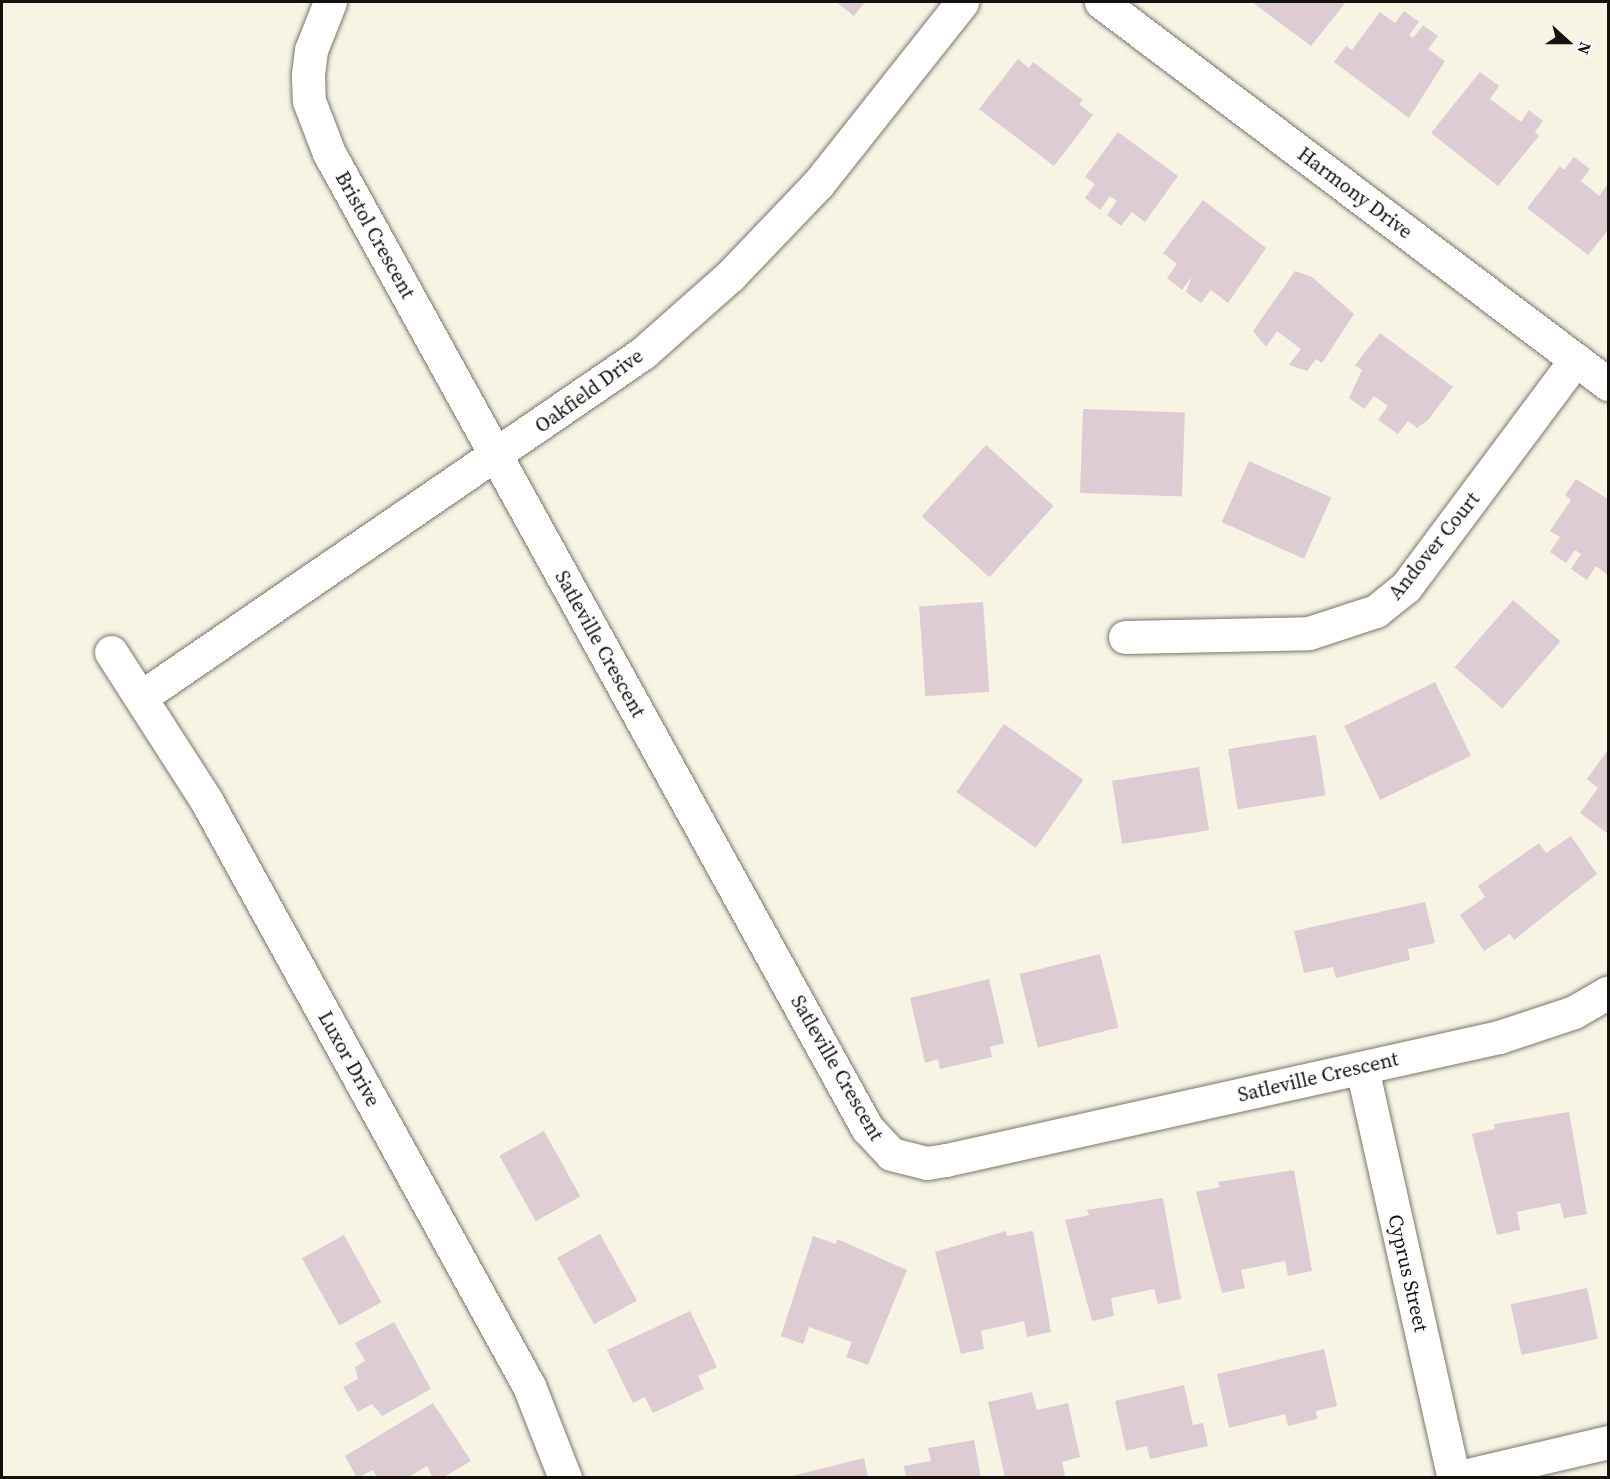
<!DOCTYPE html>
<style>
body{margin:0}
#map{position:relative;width:1610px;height:1479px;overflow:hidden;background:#f7f4e4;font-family:"Source Serif 4",serif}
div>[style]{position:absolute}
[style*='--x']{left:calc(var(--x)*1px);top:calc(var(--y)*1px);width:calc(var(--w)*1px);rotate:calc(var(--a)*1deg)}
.building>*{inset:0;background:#ddccd3;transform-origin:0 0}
.roads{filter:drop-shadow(0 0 2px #797669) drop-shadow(0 0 2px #797669)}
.minor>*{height:33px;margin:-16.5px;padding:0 16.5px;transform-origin:16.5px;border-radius:16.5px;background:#fff}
span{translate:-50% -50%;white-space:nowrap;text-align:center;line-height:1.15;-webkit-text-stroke:6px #fff;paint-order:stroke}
.street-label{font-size:20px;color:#13120d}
.frame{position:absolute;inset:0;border:3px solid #13120d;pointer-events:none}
.north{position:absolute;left:1538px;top:12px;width:60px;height:60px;-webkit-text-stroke:4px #fff;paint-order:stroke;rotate:111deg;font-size:16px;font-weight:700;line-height:24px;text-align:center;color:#13120d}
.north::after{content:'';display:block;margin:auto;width:21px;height:27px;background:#13120d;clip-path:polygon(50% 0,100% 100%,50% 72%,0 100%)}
</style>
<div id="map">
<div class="building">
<i style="clip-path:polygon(836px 2px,865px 2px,854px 16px)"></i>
<i style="clip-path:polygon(1252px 2px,1346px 2px,1311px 46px)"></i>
<i style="clip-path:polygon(1404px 11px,1419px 22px,1409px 35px,1413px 38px,1423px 25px,1438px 36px,1428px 49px,1445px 61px,1409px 118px,1334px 62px,1346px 46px,1352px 50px,1380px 12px,1395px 23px)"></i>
<i style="clip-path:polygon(1018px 59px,1029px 68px,1033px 62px,1083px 100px,1079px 104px,1093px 115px,1054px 166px,979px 109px)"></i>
<i style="clip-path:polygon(1480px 72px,1499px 86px,1490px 99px,1521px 122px,1529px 110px,1543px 121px,1535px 132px,1539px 136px,1498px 186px,1431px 133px)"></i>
<i style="clip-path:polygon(1118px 132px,1178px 176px,1145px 222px,1132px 212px,1121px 226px,1107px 215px,1117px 201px,1110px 196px,1100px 210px,1085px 198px,1095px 184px,1085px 177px)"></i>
<i style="clip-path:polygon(1574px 157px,1590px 169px,1581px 181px,1599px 196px,1608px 184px,1608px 230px,1588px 255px,1527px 208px,1560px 166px,1564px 170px)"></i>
<i style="clip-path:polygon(1203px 200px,1266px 248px,1228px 303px,1211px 290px,1201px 303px,1186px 292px,1192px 276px,1182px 290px,1167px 278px,1177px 264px,1163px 253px)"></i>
<i style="clip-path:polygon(1295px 271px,1312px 277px,1354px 314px,1322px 363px,1316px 359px,1307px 371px,1289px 365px,1301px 349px,1277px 331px,1266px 347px,1253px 331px)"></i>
<i style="clip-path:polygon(1380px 333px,1453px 387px,1428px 420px,1417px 428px,1408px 421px,1398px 434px,1378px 420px,1388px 406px,1374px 396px,1364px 409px,1349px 398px,1362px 370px,1355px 365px)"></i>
<i style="left:1083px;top:409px;width:102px;height:84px;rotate:2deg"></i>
<i style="left:986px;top:445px;width:91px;height:96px;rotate:42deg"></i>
<i style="left:1249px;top:461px;width:90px;height:67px;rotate:24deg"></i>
<i style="clip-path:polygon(1576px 479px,1608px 499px,1608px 575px,1596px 566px,1587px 580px,1571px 569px,1581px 554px,1575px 550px,1566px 563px,1550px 552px,1560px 537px,1550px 531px,1571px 500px,1565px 495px)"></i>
<i style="left:1513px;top:600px;width:63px;height:89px;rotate:41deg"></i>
<i style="left:983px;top:602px;width:90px;height:64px;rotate:86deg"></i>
<i style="left:1435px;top:682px;width:82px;height:101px;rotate:64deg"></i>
<i style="left:1004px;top:724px;width:97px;height:83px;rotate:35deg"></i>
<i style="left:1316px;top:735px;width:61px;height:89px;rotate:81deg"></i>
<i style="clip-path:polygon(1608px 750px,1608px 834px,1580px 813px,1598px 788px,1587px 779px)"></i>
<i style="left:1199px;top:767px;width:64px;height:88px;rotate:81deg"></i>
<i style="clip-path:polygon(1571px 836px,1597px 874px,1514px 940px,1510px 934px,1484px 951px,1460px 915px,1485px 897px,1478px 886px,1539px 843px,1546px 853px)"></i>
<i style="clip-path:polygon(1425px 902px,1435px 943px,1408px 949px,1410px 960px,1336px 978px,1333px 967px,1304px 973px,1294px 931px)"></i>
<i style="left:1100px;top:954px;width:76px;height:83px;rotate:76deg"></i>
<i style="clip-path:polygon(989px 979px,1004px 1043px,990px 1047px,992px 1057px,940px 1069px,938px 1059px,925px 1063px,910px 998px)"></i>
<i style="clip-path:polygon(1569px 1112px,1587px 1214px,1564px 1218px,1560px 1203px,1517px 1212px,1520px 1230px,1497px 1235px,1472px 1134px,1495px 1129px,1494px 1124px)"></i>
<i style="left:544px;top:1131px;width:75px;height:51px;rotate:61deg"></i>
<i style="clip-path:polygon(1294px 1170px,1312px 1271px,1288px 1276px,1285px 1261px,1241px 1270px,1245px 1288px,1222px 1293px,1196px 1192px,1220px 1187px,1218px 1182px)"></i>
<i style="clip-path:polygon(1163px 1198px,1181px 1299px,1158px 1304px,1154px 1289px,1111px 1298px,1114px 1316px,1092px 1321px,1065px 1220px,1089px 1215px,1087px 1210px)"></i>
<i style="clip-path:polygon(1006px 1231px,1007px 1236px,1033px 1231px,1051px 1332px,1027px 1337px,1024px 1321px,981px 1331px,984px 1349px,961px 1354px,935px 1252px)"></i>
<i style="left:600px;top:1234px;width:76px;height:49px;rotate:61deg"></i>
<i style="left:344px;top:1235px;width:77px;height:48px;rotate:61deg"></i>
<i style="clip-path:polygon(813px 1236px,836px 1244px,837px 1239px,907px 1270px,868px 1365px,846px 1357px,852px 1342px,809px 1327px,803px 1344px,781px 1336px)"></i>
<i style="left:1587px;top:1288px;width:52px;height:78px;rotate:78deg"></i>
<i style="clip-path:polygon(690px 1311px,717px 1367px,698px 1376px,704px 1389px,653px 1413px,645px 1397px,633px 1403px,607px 1350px)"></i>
<i style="clip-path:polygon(394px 1322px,431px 1389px,382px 1416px,372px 1404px,358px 1412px,343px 1387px,358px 1379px,355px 1367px,365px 1361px,355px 1343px)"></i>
<i style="clip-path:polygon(1324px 1349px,1337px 1406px,1316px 1411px,1317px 1419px,1288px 1426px,1285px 1414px,1229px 1428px,1217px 1374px)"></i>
<i style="clip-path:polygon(1184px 1385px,1193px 1425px,1203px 1423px,1208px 1446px,1150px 1459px,1147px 1446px,1126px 1451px,1115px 1401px)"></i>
<i style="clip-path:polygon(1032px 1392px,1037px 1410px,1068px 1403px,1080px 1457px,1062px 1462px,1065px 1476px,1005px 1478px,988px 1402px)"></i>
<i style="clip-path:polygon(433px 1403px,471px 1461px,442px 1478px,433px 1478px,427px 1466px,407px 1478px,377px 1478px,373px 1470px,357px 1478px,345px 1456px)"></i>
<i style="clip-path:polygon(974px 1440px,981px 1478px,906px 1478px,904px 1466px,931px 1461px,928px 1448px)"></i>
<i style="clip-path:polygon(864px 1458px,868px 1478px,788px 1478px,788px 1477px)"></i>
</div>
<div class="roads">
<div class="minor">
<i style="--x:330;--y:2;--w:52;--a:111.6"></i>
<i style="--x:311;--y:50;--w:26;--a:97"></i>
<i style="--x:308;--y:76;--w:25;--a:88"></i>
<i style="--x:309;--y:101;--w:56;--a:69"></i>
<i style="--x:329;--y:153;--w:1114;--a:61.11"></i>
<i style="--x:867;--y:1128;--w:35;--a:47"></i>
<i style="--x:891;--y:1154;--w:37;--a:14"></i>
<i style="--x:927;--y:1163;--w:19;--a:-9"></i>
<i style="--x:946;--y:1160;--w:567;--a:-12.54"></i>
<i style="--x:1499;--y:1037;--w:79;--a:-18.4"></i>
<i style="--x:1574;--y:1012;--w:39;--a:-30"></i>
<i style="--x:1101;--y:2;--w:635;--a:37"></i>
<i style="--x:1125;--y:637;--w:184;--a:-1.2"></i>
<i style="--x:1309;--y:633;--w:71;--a:-18.2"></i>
<i style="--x:1376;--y:611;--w:38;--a:-39"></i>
<i style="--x:1406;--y:587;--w:284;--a:-53.3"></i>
<i style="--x:111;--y:652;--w:176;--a:57.3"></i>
<i style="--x:206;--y:800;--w:669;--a:61.14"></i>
<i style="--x:529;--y:1386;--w:99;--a:68.6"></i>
<i style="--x:141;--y:697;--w:609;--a:-34.42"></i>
<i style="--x:643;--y:353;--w:116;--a:-41.5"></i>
<i style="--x:730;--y:276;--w:127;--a:-46.3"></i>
<i style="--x:818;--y:184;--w:232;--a:-51.6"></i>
<i style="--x:1362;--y:1068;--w:420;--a:77.4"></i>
<i style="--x:1455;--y:1478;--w:157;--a:-13.2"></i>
</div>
</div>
<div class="street-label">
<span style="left:1355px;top:193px;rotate:37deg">Harmony Drive</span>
<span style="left:375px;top:235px;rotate:61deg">Bristol Crescent</span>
<span style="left:589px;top:391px;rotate:-36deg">Oakfield Drive</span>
<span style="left:1434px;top:546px;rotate:-51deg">Andover Court</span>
<span style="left:600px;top:644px;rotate:61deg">Satleville Crescent</span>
<span style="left:349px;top:1059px;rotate:61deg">Luxor Drive</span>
<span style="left:837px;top:1068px;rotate:60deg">Satleville Crescent</span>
<span style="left:1318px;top:1077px;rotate:-13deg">Satleville Crescent</span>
<span style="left:1408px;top:1273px;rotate:77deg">Cyprus Street</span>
</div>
<div class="frame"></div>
<div class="north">N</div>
</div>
